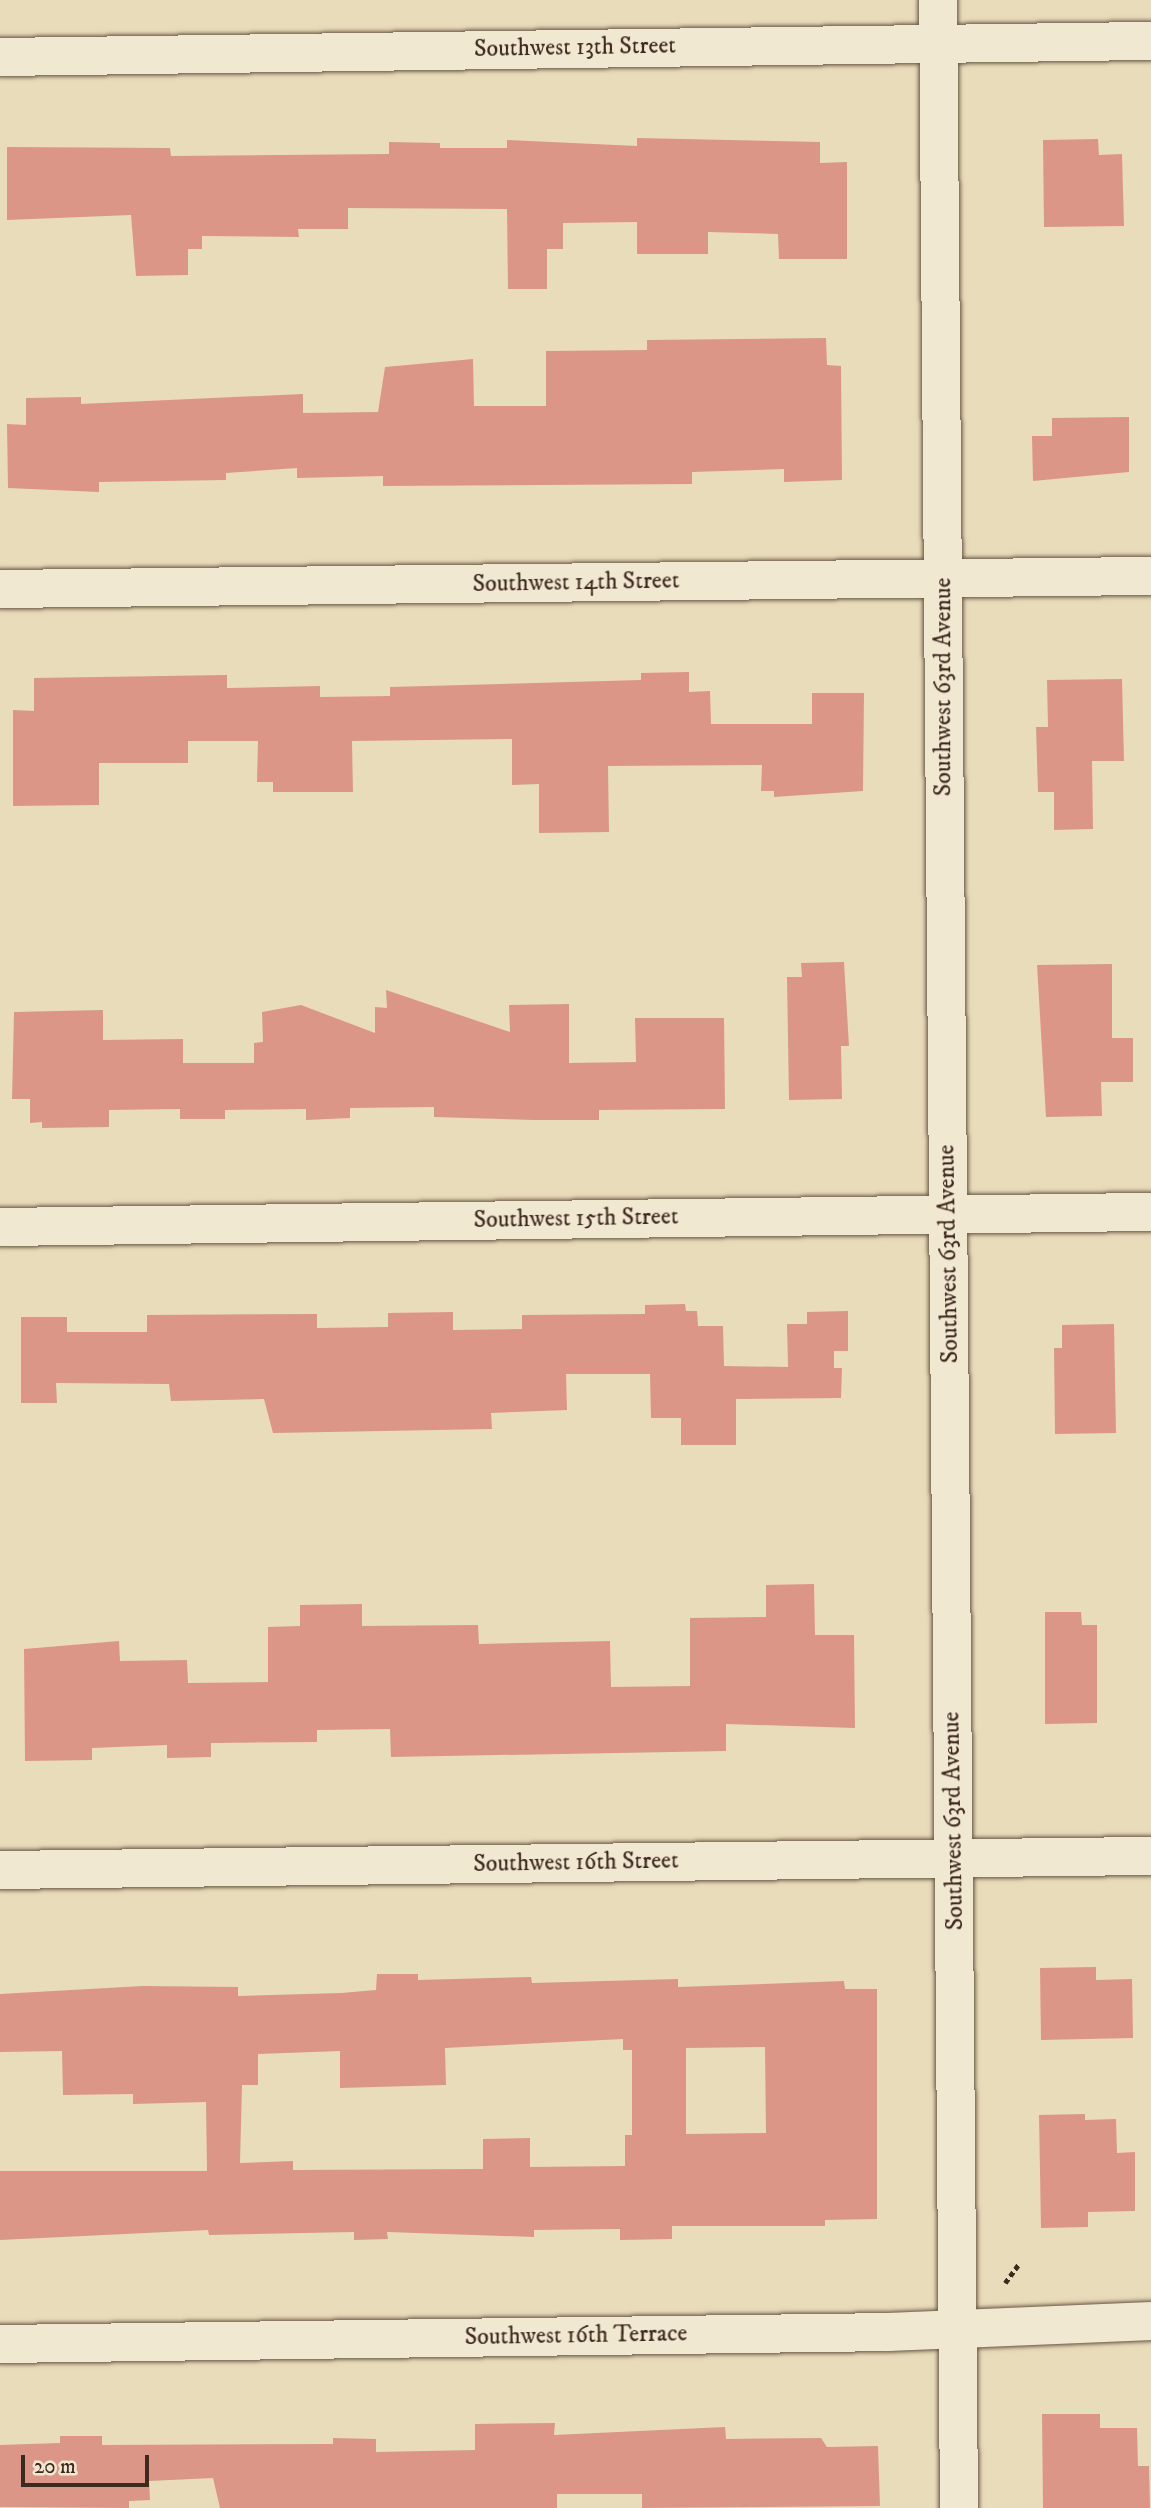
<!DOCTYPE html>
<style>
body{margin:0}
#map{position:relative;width:1151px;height:2508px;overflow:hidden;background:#e9dcba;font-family:"IM FELL DW Pica",serif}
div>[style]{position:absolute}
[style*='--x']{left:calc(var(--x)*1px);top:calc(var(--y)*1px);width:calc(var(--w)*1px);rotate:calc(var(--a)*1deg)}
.building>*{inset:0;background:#dc9687}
.path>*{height:4.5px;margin-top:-2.25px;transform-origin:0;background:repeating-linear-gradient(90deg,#3e291e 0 5px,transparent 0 8.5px)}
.roads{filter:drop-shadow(0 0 2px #695645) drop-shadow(0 0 2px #695645)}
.minor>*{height:38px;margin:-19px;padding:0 19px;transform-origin:19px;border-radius:19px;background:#f1e8d2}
span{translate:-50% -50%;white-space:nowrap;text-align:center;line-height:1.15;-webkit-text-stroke:5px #f1e8d2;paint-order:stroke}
.street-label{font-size:24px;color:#3e291e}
.scale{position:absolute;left:21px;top:2455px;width:128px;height:32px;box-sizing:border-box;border:4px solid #3e291e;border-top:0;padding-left:9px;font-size:21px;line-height:24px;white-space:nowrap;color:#3e291e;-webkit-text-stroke:5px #f1e8d2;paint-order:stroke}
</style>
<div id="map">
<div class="building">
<i style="clip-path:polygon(637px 138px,820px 142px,820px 163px,847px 162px,847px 259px,779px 259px,778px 234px,708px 232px,708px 254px,637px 254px,637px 222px,563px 223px,563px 249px,547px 249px,547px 289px,508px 289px,507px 209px,348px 208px,348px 229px,298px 229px,299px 237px,202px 236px,202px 249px,188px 249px,188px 275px,136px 276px,131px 215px,7px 220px,7px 147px,170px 148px,171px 156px,389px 154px,389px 142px,440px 143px,440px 148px,507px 148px,507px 140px,637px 146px)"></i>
<i style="clip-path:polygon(1098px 139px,1099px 155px,1122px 154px,1124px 226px,1044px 227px,1043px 140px)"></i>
<i style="clip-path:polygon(826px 338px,827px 365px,841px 366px,842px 480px,784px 482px,784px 469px,692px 472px,692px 484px,383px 486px,383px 476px,297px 478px,297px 468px,226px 473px,226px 480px,99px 482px,99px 492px,8px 488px,7px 424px,26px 425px,26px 398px,81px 397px,81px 404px,303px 394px,303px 413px,378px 412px,385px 367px,473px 359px,474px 406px,546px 406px,546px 351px,647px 350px,647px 340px)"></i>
<i style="clip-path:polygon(1129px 417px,1129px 472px,1033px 481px,1032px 436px,1052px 436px,1052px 418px)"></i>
<i style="clip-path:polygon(689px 672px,689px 692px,710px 691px,711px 724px,812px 724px,812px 693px,864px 693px,863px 791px,774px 797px,774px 791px,761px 791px,762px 765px,608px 766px,609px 832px,539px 833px,539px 784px,512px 785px,512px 739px,352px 741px,353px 792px,273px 792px,273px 782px,257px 782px,258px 741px,188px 741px,188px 763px,99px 763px,99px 805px,13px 806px,13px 710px,34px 711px,34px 678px,227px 675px,227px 688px,320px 686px,320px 697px,390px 696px,390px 687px,641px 680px,641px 673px)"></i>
<i style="clip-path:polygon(1122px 679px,1124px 761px,1092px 761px,1093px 829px,1054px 830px,1054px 792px,1038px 792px,1036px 727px,1048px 727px,1047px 680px)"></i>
<i style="clip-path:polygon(844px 962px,849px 1046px,841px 1046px,842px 1099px,789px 1100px,787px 977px,802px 977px,801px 963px)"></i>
<i style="clip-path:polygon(1112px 964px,1112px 1038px,1133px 1038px,1133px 1082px,1101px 1082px,1102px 1116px,1046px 1117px,1037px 965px)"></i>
<i style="clip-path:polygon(386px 990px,510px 1032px,509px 1005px,569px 1004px,569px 1063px,636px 1062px,635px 1018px,724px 1018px,725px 1109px,599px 1110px,599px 1120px,533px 1120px,434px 1117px,434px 1107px,350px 1108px,350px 1118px,306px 1120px,306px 1109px,225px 1110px,225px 1119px,180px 1119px,180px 1109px,109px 1110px,109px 1127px,42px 1128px,42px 1122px,30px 1123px,30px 1099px,12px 1099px,14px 1012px,103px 1010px,103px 1040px,183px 1039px,183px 1063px,254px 1063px,254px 1043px,263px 1042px,262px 1012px,301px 1005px,375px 1033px,375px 1007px,387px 1008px)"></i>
<i style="clip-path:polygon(685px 1304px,686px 1311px,697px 1311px,698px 1326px,723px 1326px,724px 1366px,788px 1367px,787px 1324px,807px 1324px,807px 1312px,848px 1311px,848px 1351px,834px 1351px,834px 1368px,842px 1368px,841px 1398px,736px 1399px,736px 1445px,681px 1445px,681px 1418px,651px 1418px,650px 1374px,566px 1374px,567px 1410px,491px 1413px,492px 1429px,273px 1433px,264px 1399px,171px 1401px,169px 1384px,56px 1383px,57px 1403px,21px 1403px,21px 1317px,67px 1317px,67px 1332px,147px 1332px,147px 1315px,317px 1314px,317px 1328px,388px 1327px,388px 1313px,453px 1312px,453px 1330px,522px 1329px,522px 1315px,645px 1314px,645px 1305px)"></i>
<i style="clip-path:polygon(1114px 1324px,1116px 1433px,1055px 1434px,1054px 1348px,1062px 1348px,1062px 1325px)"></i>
<i style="clip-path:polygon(814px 1584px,815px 1635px,854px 1635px,855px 1728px,726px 1724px,726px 1751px,391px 1757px,390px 1729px,317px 1730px,317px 1742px,211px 1743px,211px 1757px,167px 1758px,167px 1745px,92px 1748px,92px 1760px,25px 1761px,24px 1649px,119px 1641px,120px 1661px,187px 1660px,188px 1683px,268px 1682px,268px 1627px,300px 1626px,300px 1605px,362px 1604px,362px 1626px,478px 1625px,479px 1644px,610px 1641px,611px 1687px,690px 1686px,690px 1618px,766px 1617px,766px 1585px)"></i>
<i style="clip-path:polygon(1045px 1612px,1081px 1612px,1082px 1625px,1097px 1625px,1097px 1723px,1045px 1724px)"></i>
<i style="clip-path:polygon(1096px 1967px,1096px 1980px,1132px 1979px,1133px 2038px,1041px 2040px,1040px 1968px)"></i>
<i style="clip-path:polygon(evenodd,377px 1974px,418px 1974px,418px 1980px,531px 1977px,532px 1983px,678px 1979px,678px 1987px,844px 1981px,845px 1989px,877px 1989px,877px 2219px,825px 2220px,825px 2226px,672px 2226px,672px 2239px,620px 2240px,620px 2229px,534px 2230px,534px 2237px,387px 2232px,388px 2239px,354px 2240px,354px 2232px,209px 2235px,208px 2230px,0 2240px,0 2171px,207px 2171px,206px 2102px,133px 2104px,133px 2094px,63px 2095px,62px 2051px,0 2052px,0 1994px,143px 1986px,238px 1987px,238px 1996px,341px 1993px,376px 1990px,377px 1974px,623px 2039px,623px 2050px,632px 2050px,632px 2135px,625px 2135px,625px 2166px,530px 2167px,530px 2138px,483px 2139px,483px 2169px,293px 2170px,293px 2161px,240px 2163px,242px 2085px,258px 2085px,258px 2054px,340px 2051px,340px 2088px,446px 2085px,445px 2048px,623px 2039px,377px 1974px,765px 2047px,766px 2133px,686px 2134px,686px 2048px,765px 2047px)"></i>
<i style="clip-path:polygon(1085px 2114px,1085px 2120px,1116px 2119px,1117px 2153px,1135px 2152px,1135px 2211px,1088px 2212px,1088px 2227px,1041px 2228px,1039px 2115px)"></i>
<i style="clip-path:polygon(1042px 2414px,1100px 2414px,1100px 2428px,1137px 2428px,1138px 2466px,1149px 2466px,1150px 2508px,1043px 2508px)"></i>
<i style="clip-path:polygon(555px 2423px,554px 2435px,725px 2427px,726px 2439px,821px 2438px,827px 2447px,878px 2446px,880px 2506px,642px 2508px,642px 2494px,557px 2494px,557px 2508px,220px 2508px,213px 2478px,149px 2481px,150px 2500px,129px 2501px,129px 2508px,0 2507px,0 2445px,60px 2443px,60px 2436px,102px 2436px,102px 2445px,333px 2444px,333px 2438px,376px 2439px,376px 2452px,475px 2450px,475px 2424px)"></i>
</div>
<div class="path">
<i style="--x:1005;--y:2283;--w:24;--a:-54"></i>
</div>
<div class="roads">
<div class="minor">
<i style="--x:938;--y:0;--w:2508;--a:89.52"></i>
<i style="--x:0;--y:57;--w:1151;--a:-0.8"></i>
<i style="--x:0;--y:589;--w:1151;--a:-0.65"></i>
<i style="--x:0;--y:1227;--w:1151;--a:-0.75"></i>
<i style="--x:0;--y:1870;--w:1151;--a:-0.7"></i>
<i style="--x:0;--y:2344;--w:889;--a:-0.77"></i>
<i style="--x:889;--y:2332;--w:262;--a:-2.4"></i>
</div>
</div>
<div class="street-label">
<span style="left:575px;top:48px;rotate:-1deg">Southwest 13th Street</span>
<span style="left:576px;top:583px;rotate:-1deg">Southwest 14th Street</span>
<span style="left:944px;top:687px;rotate:-90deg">Southwest 63rd Avenue</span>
<span style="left:576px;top:1219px;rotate:-1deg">Southwest 15th Street</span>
<span style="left:949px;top:1254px;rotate:-91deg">Southwest 63rd Avenue</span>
<span style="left:954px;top:1821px;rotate:-91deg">Southwest 63rd Avenue</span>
<span style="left:576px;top:1863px;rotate:-1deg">Southwest 16th Street</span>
<span style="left:576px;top:2336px;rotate:-1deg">Southwest 16th Terrace</span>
</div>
<div class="scale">20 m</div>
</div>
